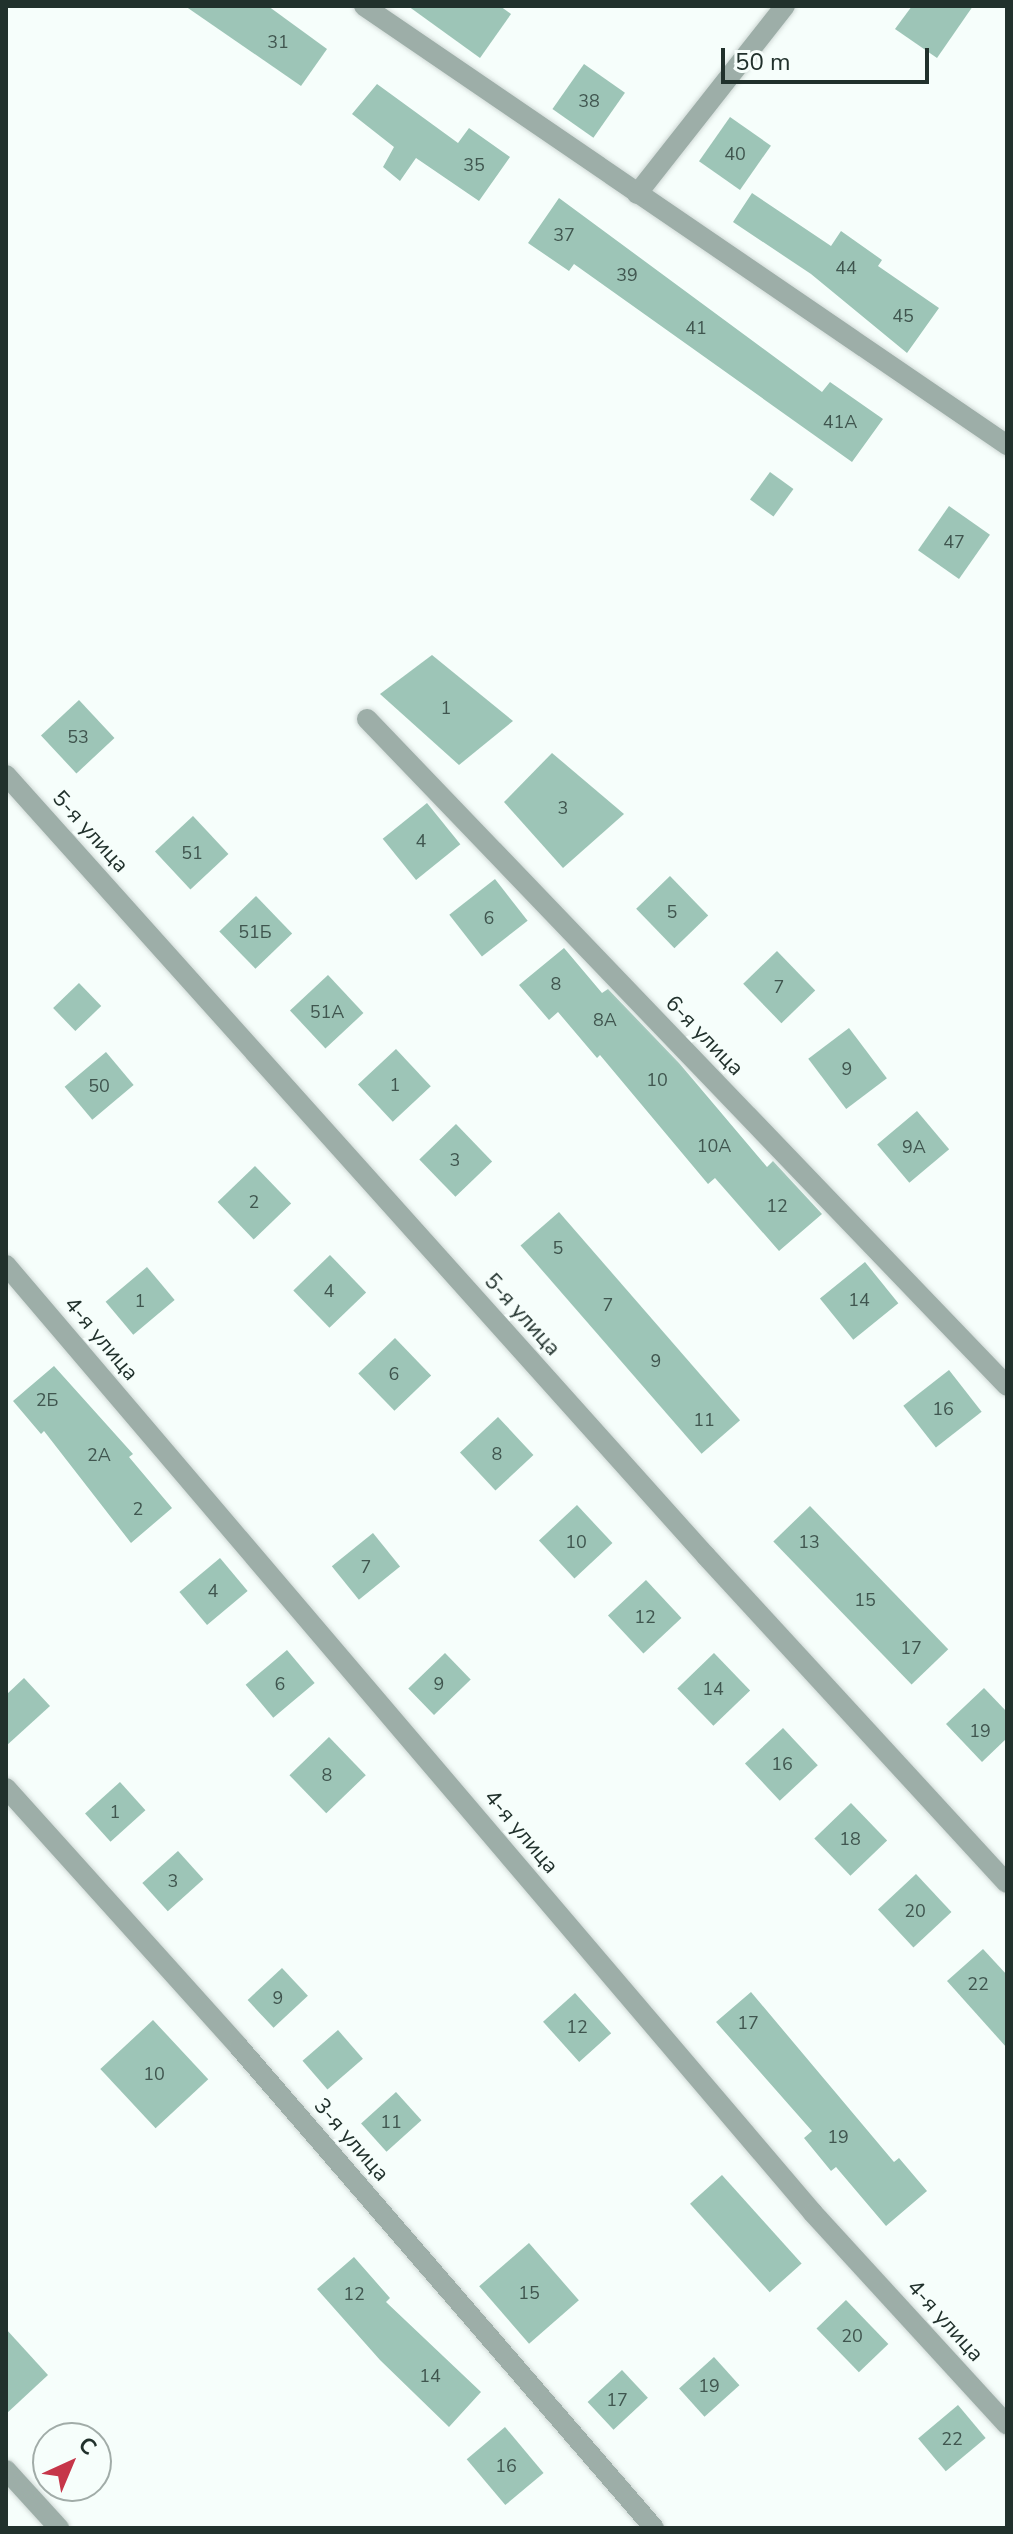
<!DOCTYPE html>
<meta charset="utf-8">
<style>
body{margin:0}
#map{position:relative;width:1013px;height:2534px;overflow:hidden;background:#f6fefb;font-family:"Nunito Sans",sans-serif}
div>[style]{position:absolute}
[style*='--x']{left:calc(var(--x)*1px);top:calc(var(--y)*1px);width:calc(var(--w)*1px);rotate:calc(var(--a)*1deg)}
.building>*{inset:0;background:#9dc5b7;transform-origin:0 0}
.roads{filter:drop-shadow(0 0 2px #d0d9d6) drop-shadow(0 0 2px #d0d9d6)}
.street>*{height:20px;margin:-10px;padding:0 10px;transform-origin:10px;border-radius:10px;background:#9daea8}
span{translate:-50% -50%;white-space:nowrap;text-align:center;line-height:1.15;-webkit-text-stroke:6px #f6fefb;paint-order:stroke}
.number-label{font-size:18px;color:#40564f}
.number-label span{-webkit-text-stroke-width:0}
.street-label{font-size:22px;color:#21312c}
.frame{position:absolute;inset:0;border:8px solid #21312c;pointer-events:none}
.north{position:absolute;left:32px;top:2422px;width:80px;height:80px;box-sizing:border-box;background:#f6fefb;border:2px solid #a1aca8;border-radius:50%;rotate:44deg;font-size:22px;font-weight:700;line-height:32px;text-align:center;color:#21312c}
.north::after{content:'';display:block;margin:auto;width:28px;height:36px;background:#c63649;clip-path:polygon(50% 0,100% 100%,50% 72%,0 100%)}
.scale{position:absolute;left:721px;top:48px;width:208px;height:36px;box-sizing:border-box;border:4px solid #21312c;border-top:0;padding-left:10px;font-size:24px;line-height:28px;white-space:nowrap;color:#21312c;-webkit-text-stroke:6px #f6fefb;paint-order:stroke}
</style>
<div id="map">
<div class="building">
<i style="clip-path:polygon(185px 6px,268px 6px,327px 49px,301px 86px)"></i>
<i style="clip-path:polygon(408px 6px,500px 6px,511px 14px,480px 58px)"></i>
<i style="clip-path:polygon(912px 6px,973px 6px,937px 58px,895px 29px)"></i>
<i style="left:584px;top:64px;width:50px;height:55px;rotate:35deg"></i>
<i style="clip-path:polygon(377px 84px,458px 143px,469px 128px,510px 157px,479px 201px,416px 158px,400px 181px,383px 167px,394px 147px,352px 114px)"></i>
<i style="left:730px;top:117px;width:50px;height:54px;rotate:35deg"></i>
<i style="clip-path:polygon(752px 193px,831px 246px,841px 231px,882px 260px,878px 266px,939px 308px,907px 353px,811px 274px,733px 222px)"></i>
<i style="clip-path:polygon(559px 198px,822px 392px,830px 382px,883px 419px,852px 462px,574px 264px,569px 271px,528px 243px)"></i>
<i style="left:770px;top:472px;width:29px;height:34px;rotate:36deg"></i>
<i style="left:949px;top:506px;width:50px;height:54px;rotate:35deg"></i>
<i style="clip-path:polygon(432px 655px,513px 721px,459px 765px,380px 694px)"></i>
<i style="left:79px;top:700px;width:52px;height:52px;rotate:47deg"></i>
<i style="clip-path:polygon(552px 753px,624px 814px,563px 868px,504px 802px)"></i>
<i style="left:427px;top:803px;width:53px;height:57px;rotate:51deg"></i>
<i style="left:193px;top:816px;width:52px;height:52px;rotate:47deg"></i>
<i style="left:670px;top:876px;width:55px;height:47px;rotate:46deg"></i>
<i style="left:495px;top:879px;width:53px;height:58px;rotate:52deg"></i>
<i style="left:256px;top:896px;width:52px;height:51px;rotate:46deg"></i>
<i style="clip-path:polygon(564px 948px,602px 993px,608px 989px,679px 1063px,767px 1167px,773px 1161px,822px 1214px,779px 1251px,715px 1178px,708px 1184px,600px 1055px,597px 1058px,558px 1012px,549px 1020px,519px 985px)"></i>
<i style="left:777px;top:951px;width:55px;height:47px;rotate:46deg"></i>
<i style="left:328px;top:975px;width:52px;height:52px;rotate:47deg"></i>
<i style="left:79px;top:983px;width:32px;height:36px;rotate:46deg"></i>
<i style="left:849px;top:1028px;width:63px;height:51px;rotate:53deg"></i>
<i style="left:396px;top:1049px;width:51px;height:52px;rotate:47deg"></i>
<i style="left:106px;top:1052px;width:43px;height:54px;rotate:50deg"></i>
<i style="left:917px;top:1111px;width:50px;height:52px;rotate:50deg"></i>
<i style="left:456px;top:1124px;width:52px;height:51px;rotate:46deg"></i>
<i style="left:255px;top:1166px;width:52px;height:52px;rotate:46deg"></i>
<i style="left:559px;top:1212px;width:276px;height:51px;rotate:49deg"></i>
<i style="left:330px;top:1255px;width:52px;height:51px;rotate:46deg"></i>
<i style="left:865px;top:1262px;width:53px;height:58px;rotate:51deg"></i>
<i style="left:147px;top:1267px;width:43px;height:54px;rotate:50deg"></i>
<i style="left:395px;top:1338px;width:52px;height:51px;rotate:46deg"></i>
<i style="clip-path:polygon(54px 1366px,133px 1454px,129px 1457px,172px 1508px,131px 1543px,44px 1431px,41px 1434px,13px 1401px)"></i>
<i style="left:949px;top:1370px;width:53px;height:58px;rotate:52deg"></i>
<i style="left:498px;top:1417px;width:52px;height:52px;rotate:47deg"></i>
<i style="left:577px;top:1505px;width:52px;height:52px;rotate:47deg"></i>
<i style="left:810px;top:1506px;width:199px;height:51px;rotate:46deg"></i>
<i style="left:373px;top:1533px;width:43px;height:53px;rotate:51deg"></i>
<i style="left:220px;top:1558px;width:43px;height:53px;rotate:50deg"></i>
<i style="left:646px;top:1580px;width:52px;height:52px;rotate:47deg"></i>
<i style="left:287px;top:1650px;width:43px;height:54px;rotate:50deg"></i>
<i style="left:445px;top:1653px;width:37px;height:51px;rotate:46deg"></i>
<i style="left:714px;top:1653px;width:52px;height:51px;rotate:46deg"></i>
<i style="clip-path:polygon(24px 1678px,50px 1706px,6px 1746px,6px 1695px)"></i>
<i style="clip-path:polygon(984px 1688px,1007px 1712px,1007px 1738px,982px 1762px,946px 1724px)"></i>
<i style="left:783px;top:1728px;width:51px;height:52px;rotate:47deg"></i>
<i style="left:329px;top:1737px;width:53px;height:55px;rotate:46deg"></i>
<i style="left:120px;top:1782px;width:38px;height:47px;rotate:48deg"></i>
<i style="left:851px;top:1803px;width:52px;height:51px;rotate:46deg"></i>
<i style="left:178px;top:1851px;width:38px;height:48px;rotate:48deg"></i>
<i style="left:916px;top:1874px;width:52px;height:52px;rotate:47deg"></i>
<i style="clip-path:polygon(983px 1949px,1007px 1975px,1007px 2048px,947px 1981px)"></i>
<i style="left:282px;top:1968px;width:38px;height:47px;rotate:47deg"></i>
<i style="clip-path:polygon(751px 1992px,894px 2162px,899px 2158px,927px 2191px,886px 2226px,836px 2167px,831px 2171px,804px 2138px,812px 2131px,716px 2022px)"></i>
<i style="left:575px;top:1993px;width:54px;height:43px;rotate:48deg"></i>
<i style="left:153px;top:2020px;width:81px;height:72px;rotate:47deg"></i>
<i style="left:338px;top:2030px;width:38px;height:47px;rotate:49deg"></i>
<i style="left:396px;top:2092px;width:38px;height:47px;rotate:48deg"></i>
<i style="left:722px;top:2175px;width:119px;height:43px;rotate:48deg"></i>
<i style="left:529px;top:2243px;width:76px;height:66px;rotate:49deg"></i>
<i style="clip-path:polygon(354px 2257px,390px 2298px,386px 2302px,481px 2392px,449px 2427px,380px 2360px,317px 2289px)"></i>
<i style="left:846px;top:2300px;width:61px;height:41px;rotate:46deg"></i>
<i style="clip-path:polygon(6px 2329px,48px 2375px,6px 2414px)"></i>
<i style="left:714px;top:2357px;width:38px;height:47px;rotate:48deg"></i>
<i style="left:622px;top:2370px;width:38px;height:47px;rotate:47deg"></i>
<i style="left:958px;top:2405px;width:43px;height:52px;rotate:50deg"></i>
<i style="left:505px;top:2427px;width:60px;height:50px;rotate:50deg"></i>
</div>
<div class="roads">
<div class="street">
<i style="--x:364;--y:6;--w:779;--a:34.32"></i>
<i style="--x:637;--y:194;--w:239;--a:-51.8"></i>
<i style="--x:367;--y:719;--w:924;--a:46.18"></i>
<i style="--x:6;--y:775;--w:1049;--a:48.13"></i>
<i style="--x:706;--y:1556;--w:444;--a:47.4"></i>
<i style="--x:6;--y:1265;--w:1245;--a:49.59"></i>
<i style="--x:813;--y:2213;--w:287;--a:47.5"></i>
<i style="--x:6;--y:1788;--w:348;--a:48"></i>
<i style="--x:239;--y:2047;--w:635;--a:49.21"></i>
<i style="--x:6;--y:2470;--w:79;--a:47.6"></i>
</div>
</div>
<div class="number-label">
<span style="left:278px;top:42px">31</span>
<span style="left:589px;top:101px">38</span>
<span style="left:735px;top:154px">40</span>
<span style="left:474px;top:165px">35</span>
<span style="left:564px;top:235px">37</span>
<span style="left:846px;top:268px">44</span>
<span style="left:627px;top:275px">39</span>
<span style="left:903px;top:316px">45</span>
<span style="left:696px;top:328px">41</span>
<span style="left:840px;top:422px">41А</span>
<span style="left:954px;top:542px">47</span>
<span style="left:446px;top:708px">1</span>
<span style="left:78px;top:737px">53</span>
<span style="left:563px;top:808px">3</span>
<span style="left:421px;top:841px">4</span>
<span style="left:192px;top:853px">51</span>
<span style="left:672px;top:912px">5</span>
<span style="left:489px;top:918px">6</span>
<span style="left:255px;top:932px">51Б</span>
<span style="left:556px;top:984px">8</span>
<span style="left:779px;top:987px">7</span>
<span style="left:327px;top:1012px">51А</span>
<span style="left:605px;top:1020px">8А</span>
<span style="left:847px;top:1069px">9</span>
<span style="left:657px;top:1080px">10</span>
<span style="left:395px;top:1085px">1</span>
<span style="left:99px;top:1086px">50</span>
<span style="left:714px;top:1146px">10А</span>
<span style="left:914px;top:1147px">9А</span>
<span style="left:455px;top:1160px">3</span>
<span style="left:254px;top:1202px">2</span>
<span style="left:777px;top:1206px">12</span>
<span style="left:558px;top:1248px">5</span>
<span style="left:329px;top:1291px">4</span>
<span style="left:859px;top:1300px">14</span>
<span style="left:140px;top:1301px">1</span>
<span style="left:608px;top:1305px">7</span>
<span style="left:656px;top:1361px">9</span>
<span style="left:394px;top:1374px">6</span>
<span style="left:47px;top:1400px">2Б</span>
<span style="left:943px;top:1409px">16</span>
<span style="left:704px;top:1420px">11</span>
<span style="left:497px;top:1454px">8</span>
<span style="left:99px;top:1455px">2А</span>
<span style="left:138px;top:1509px">2</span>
<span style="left:576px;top:1542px">10</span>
<span style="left:809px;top:1542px">13</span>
<span style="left:366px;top:1567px">7</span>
<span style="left:213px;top:1591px">4</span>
<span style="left:865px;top:1600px">15</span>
<span style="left:645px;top:1617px">12</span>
<span style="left:911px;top:1648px">17</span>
<span style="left:280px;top:1684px">6</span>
<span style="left:439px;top:1684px">9</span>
<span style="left:713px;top:1689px">14</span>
<span style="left:980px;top:1731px">19</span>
<span style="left:782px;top:1764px">16</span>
<span style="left:327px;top:1775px">8</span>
<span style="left:115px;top:1812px">1</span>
<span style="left:850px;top:1839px">18</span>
<span style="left:173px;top:1881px">3</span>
<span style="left:915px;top:1911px">20</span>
<span style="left:978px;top:1984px">22</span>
<span style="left:278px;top:1998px">9</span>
<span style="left:748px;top:2023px">17</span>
<span style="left:577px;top:2027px">12</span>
<span style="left:154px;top:2074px">10</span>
<span style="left:391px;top:2122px">11</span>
<span style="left:838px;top:2137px">19</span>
<span style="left:529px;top:2293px">15</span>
<span style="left:354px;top:2294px">12</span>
<span style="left:852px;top:2336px">20</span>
<span style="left:430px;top:2376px">14</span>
<span style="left:709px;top:2386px">19</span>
<span style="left:617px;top:2400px">17</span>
<span style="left:952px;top:2439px">22</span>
<span style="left:506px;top:2466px">16</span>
</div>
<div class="street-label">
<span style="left:90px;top:832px;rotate:48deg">5-я улица</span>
<span style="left:704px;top:1036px;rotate:46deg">6-я улица</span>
<span style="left:522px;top:1315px;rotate:48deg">5-я улица</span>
<span style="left:101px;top:1339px;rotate:50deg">4-я улица</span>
<span style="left:521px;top:1832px;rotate:50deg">4-я улица</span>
<span style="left:351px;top:2140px;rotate:49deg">3-я улица</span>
<span style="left:945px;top:2321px;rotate:48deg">4-я улица</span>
</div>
<div class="frame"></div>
<div class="north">С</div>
<div class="scale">50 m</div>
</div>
